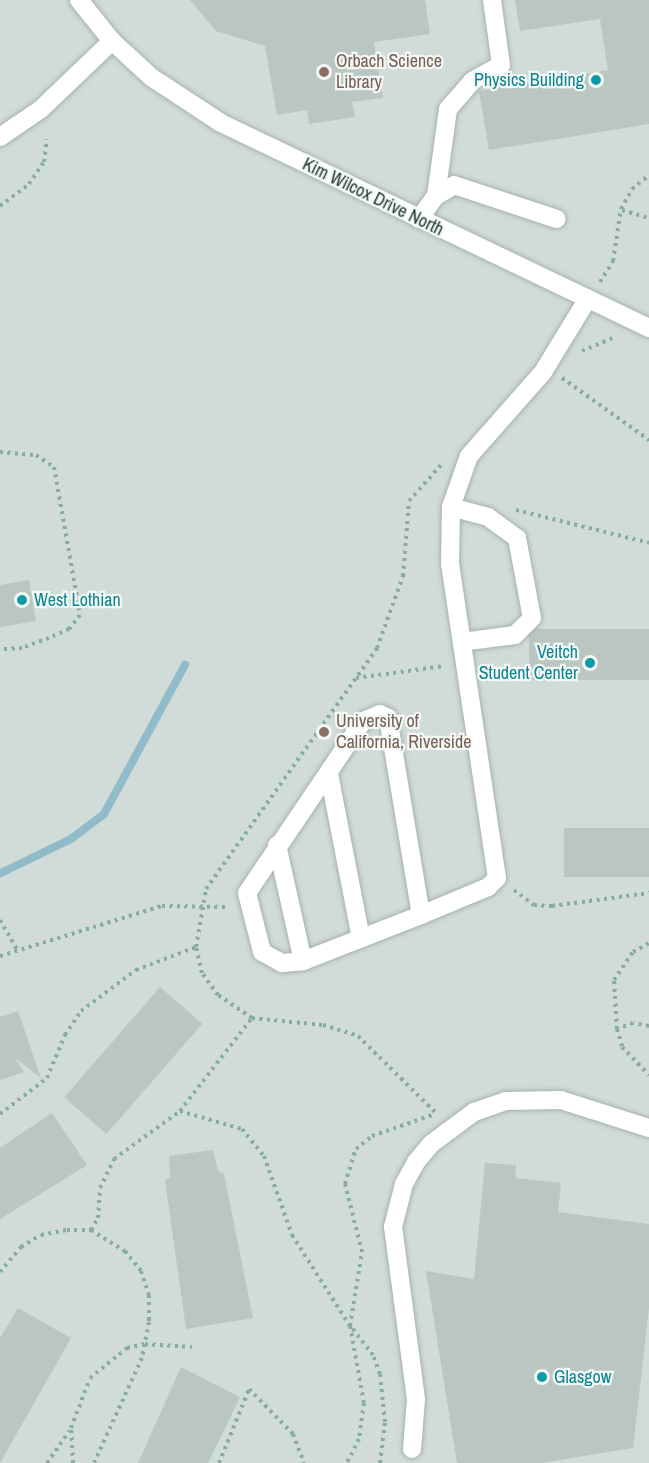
<!DOCTYPE html>
<style>
body{margin:0}
#map{position:relative;width:649px;height:1463px;overflow:hidden;background:#e3ebe9;font-family:"Archivo Narrow",sans-serif}
div>[style]{position:absolute}
[style*='--x']{left:calc(var(--x)*1px);top:calc(var(--y)*1px);width:calc(var(--w)*1px);rotate:calc(var(--a)*1deg)}
.built>*{inset:0;background:#d1dbd8;transform-origin:0 0}
.stream>*{height:8px;margin:-4px;padding:0 4px;transform-origin:4px;border-radius:4px;background:#91baca}
.building>*{inset:0;background:#b9c6c2;transform-origin:0 0}
.path>*{height:4px;margin-top:-2px;transform-origin:0;background:repeating-linear-gradient(90deg,#87aba5 0 3px,transparent 0 7.5px)}
.roads{filter:drop-shadow(0 0 2px #a6b3b0) drop-shadow(0 0 2px #a6b3b0)}
.minor>*{height:18px;margin:-9px;padding:0 9px;transform-origin:9px;border-radius:9px;background:#fff}
.dots>*{width:16px;height:16px;translate:-50% -50%;box-sizing:border-box;border:3px solid #f3f8f6;border-radius:50%}
span{translate:-50% -50%;white-space:nowrap;text-align:center;line-height:1.15;-webkit-text-stroke:4.5px #f3f8f6;paint-order:stroke}
.education-label{font-size:18px;color:#785e54}
.left{translate:0 -50%;text-align:left}
.culture-label{font-size:18px;color:#0d838f}
.right{translate:-100% -50%;text-align:right}
.street-label{font-size:18px;color:#253b38}
</style>
<div id="map">
<div class="built">
<i style="left:0;top:0;width:649px;height:1463px"></i>
</div>
<div class="stream">
<i style="--x:1;--y:873;--w:78;--a:-25.9"></i>
<i style="--x:71;--y:839;--w:41;--a:-37.1"></i>
<i style="--x:104;--y:814;--w:170;--a:-61.5"></i>
</div>
<div class="building">
<i style="clip-path:polygon(190px 0,425px 0,430px 34px,374px 42px,383px 98px,352px 102px,355px 117px,309px 124px,307px 110px,277px 115px,265px 46px,216px 31px)"></i>
<i style="clip-path:polygon(515px 0,649px 0,649px 124px,489px 150px,479px 91px,608px 70px,600px 19px,520px 31px)"></i>
<i style="clip-path:polygon(29px 580px,36px 621px,0 627px,0 585px)"></i>
<i style="left:649px;top:629px;width:51px;height:120px;rotate:90deg"></i>
<i style="left:649px;top:828px;width:49px;height:85px;rotate:90deg"></i>
<i style="left:160px;top:987px;width:56px;height:146px;rotate:41deg"></i>
<i style="clip-path:polygon(18px 1011px,41px 1078px,14px 1057px,24px 1072px,0 1080px,0 1017px)"></i>
<i style="clip-path:polygon(52px 1113px,87px 1165px,0 1219px,0 1148px)"></i>
<i style="clip-path:polygon(213px 1150px,218px 1171px,224px 1174px,253px 1318px,186px 1329px,165px 1180px,170px 1178px,169px 1156px)"></i>
<i style="clip-path:polygon(485px 1163px,516px 1165px,515px 1178px,561px 1183px,558px 1212px,649px 1224px,649px 1307px,633px 1448px,541px 1463px,457px 1463px,426px 1271px,474px 1279px)"></i>
<i style="clip-path:polygon(18px 1308px,71px 1338px,0 1463px,0 1338px)"></i>
<i style="clip-path:polygon(181px 1367px,240px 1397px,208px 1463px,138px 1463px)"></i>
</div>
<div class="path">
<i style="--x:0;--y:206;--w:36;--a:-37"></i>
<i style="--x:29;--y:184;--w:27;--a:-56"></i>
<i style="--x:44;--y:162;--w:23;--a:-83"></i>
<i style="--x:622;--y:210;--w:28;--a:17"></i>
<i style="--x:600;--y:282;--w:25;--a:-58"></i>
<i style="--x:613;--y:261;--w:53;--a:-81.3"></i>
<i style="--x:621;--y:209;--w:23;--a:-61"></i>
<i style="--x:632;--y:189;--w:22;--a:-39"></i>
<i style="--x:582;--y:351;--w:33;--a:-23"></i>
<i style="--x:562;--y:378;--w:107;--a:35.5"></i>
<i style="--x:0;--y:452;--w:36;--a:5"></i>
<i style="--x:36;--y:455;--w:22;--a:34"></i>
<i style="--x:54;--y:467;--w:150;--a:80"></i>
<i style="--x:80;--y:615;--w:18;--a:128"></i>
<i style="--x:69;--y:629;--w:22;--a:156"></i>
<i style="--x:49;--y:638;--w:29;--a:160"></i>
<i style="--x:22;--y:648;--w:22;--a:177"></i>
<i style="--x:516;--y:510;--w:137;--a:13.9"></i>
<i style="--x:356;--y:678;--w:89;--a:-7.8"></i>
<i style="--x:514;--y:890;--w:25;--a:37"></i>
<i style="--x:534;--y:905;--w:18;--a:3"></i>
<i style="--x:552;--y:906;--w:98;--a:-7.6"></i>
<i style="--x:0;--y:920;--w:34;--a:60"></i>
<i style="--x:0;--y:956;--w:170;--a:-17.2"></i>
<i style="--x:162;--y:906;--w:66;--a:0.9"></i>
<i style="--x:252;--y:1018;--w:71;--a:5.6"></i>
<i style="--x:323;--y:1025;--w:37;--a:17"></i>
<i style="--x:358;--y:1036;--w:110;--a:44.6"></i>
<i style="--x:649;--y:1026;--w:16;--a:-169"></i>
<i style="--x:633;--y:1023;--w:17;--a:159"></i>
<i style="--x:617;--y:1029;--w:19;--a:74"></i>
<i style="--x:622;--y:1047;--w:39;--a:46"></i>
<i style="--x:617;--y:1029;--w:49;--a:-93.5"></i>
<i style="--x:614;--y:980;--w:34;--a:-56"></i>
<i style="--x:633;--y:952;--w:18;--a:-29"></i>
<i style="--x:180;--y:1111;--w:65;--a:16.2"></i>
<i style="--x:242;--y:1129;--w:35;--a:51"></i>
<i style="--x:264;--y:1156;--w:84;--a:70.5"></i>
<i style="--x:292;--y:1235;--w:108;--a:57.5"></i>
<i style="--x:350;--y:1326;--w:78;--a:79.7"></i>
<i style="--x:364;--y:1403;--w:36;--a:98"></i>
<i style="--x:359;--y:1439;--w:27;--a:117"></i>
<i style="--x:0;--y:1114;--w:59;--a:-37.5"></i>
<i style="--x:47;--y:1078;--w:47;--a:-67.3"></i>
<i style="--x:65;--y:1035;--w:29;--a:-56"></i>
<i style="--x:81;--y:1011;--w:69;--a:-36.7"></i>
<i style="--x:136;--y:970;--w:64;--a:-21"></i>
<i style="--x:91;--y:1230;--w:14;--a:-60"></i>
<i style="--x:98;--y:1218;--w:30;--a:-86"></i>
<i style="--x:100;--y:1188;--w:32;--a:-64"></i>
<i style="--x:114;--y:1159;--w:82;--a:-36"></i>
<i style="--x:180;--y:1111;--w:118;--a:-52.3"></i>
<i style="--x:252;--y:1018;--w:41;--a:-145.9"></i>
<i style="--x:218;--y:995;--w:27;--a:-126"></i>
<i style="--x:202;--y:973;--w:27;--a:-103"></i>
<i style="--x:196;--y:947;--w:59;--a:-80.2"></i>
<i style="--x:206;--y:889;--w:296;--a:-54.6"></i>
<i style="--x:377;--y:648;--w:77;--a:-70.1"></i>
<i style="--x:403;--y:576;--w:75;--a:-85.4"></i>
<i style="--x:409;--y:501;--w:48;--a:-48.4"></i>
<i style="--x:0;--y:1272;--w:33;--a:-50"></i>
<i style="--x:21;--y:1247;--w:23;--a:-31"></i>
<i style="--x:41;--y:1235;--w:26;--a:-11"></i>
<i style="--x:67;--y:1230;--w:24;--a:0"></i>
<i style="--x:91;--y:1230;--w:40;--a:32"></i>
<i style="--x:125;--y:1251;--w:26;--a:51"></i>
<i style="--x:141;--y:1271;--w:25;--a:72"></i>
<i style="--x:149;--y:1295;--w:27;--a:90"></i>
<i style="--x:149;--y:1322;--w:37;--a:101"></i>
<i style="--x:142;--y:1358;--w:115;--a:114.6"></i>
<i style="--x:47;--y:1463;--w:39;--a:-55"></i>
<i style="--x:73;--y:1463;--w:35;--a:-93"></i>
<i style="--x:71;--y:1428;--w:53;--a:-69.2"></i>
<i style="--x:90;--y:1378;--w:48;--a:-39"></i>
<i style="--x:127;--y:1348;--w:18;--a:-13"></i>
<i style="--x:145;--y:1344;--w:47;--a:3.7"></i>
<i style="--x:219;--y:1463;--w:80;--a:-67.9"></i>
<i style="--x:249;--y:1389;--w:63;--a:45.6"></i>
<i style="--x:293;--y:1434;--w:31;--a:69"></i>
<i style="--x:380;--y:1463;--w:41;--a:-83"></i>
<i style="--x:385;--y:1422;--w:48;--a:-95.9"></i>
<i style="--x:380;--y:1374;--w:20;--a:-110"></i>
<i style="--x:373;--y:1355;--w:37;--a:-128"></i>
<i style="--x:350;--y:1326;--w:75;--a:-80.8"></i>
<i style="--x:362;--y:1252;--w:70;--a:-104"></i>
<i style="--x:345;--y:1184;--w:37;--a:-73"></i>
<i style="--x:356;--y:1149;--w:21;--a:-39"></i>
<i style="--x:372;--y:1136;--w:64;--a:-19.3"></i>
</div>
<div class="roads">
<div class="minor">
<i style="--x:79;--y:0;--w:53;--a:51.2"></i>
<i style="--x:112;--y:41;--w:53;--a:42.7"></i>
<i style="--x:151;--y:77;--w:84;--a:33.3"></i>
<i style="--x:221;--y:123;--w:475;--a:25.6"></i>
<i style="--x:0;--y:137;--w:50;--a:-34.3"></i>
<i style="--x:41;--y:109;--w:98;--a:-43.8"></i>
<i style="--x:436;--y:196;--w:88;--a:-82.1"></i>
<i style="--x:448;--y:109;--w:37;--a:-49"></i>
<i style="--x:472;--y:81;--w:33;--a:-29"></i>
<i style="--x:501;--y:65;--w:66;--a:-97.9"></i>
<i style="--x:419;--y:219;--w:29;--a:-54"></i>
<i style="--x:436;--y:196;--w:21;--a:-31"></i>
<i style="--x:454;--y:185;--w:108;--a:18.3"></i>
<i style="--x:451;--y:507;--w:38;--a:15"></i>
<i style="--x:488;--y:517;--w:36;--a:36"></i>
<i style="--x:517;--y:538;--w:81;--a:79.4"></i>
<i style="--x:532;--y:618;--w:24;--a:135"></i>
<i style="--x:515;--y:635;--w:53;--a:172.5"></i>
<i style="--x:329;--y:774;--w:167;--a:79"></i>
<i style="--x:277;--y:845;--w:119;--a:77.4"></i>
<i style="--x:421;--y:915;--w:200;--a:-99.5"></i>
<i style="--x:388;--y:718;--w:9;--a:-153"></i>
<i style="--x:380;--y:714;--w:18;--a:158"></i>
<i style="--x:363;--y:721;--w:207;--a:124"></i>
<i style="--x:247;--y:893;--w:61;--a:75.7"></i>
<i style="--x:262;--y:952;--w:23;--a:29"></i>
<i style="--x:282;--y:963;--w:21;--a:-5"></i>
<i style="--x:303;--y:961;--w:127;--a:-21.3"></i>
<i style="--x:421;--y:915;--w:73;--a:-22.7"></i>
<i style="--x:488;--y:887;--w:13;--a:-45"></i>
<i style="--x:497;--y:878;--w:317;--a:-98.5"></i>
<i style="--x:450;--y:564;--w:57;--a:-89"></i>
<i style="--x:451;--y:507;--w:54;--a:-70.6"></i>
<i style="--x:469;--y:456;--w:112;--a:-48.6"></i>
<i style="--x:543;--y:372;--w:84;--a:-58.6"></i>
<i style="--x:412;--y:1449;--w:50;--a:-85.4"></i>
<i style="--x:416;--y:1399;--w:174;--a:-97.6"></i>
<i style="--x:393;--y:1227;--w:44;--a:-75.7"></i>
<i style="--x:404;--y:1184;--w:25;--a:-61"></i>
<i style="--x:416;--y:1162;--w:23;--a:-50"></i>
<i style="--x:431;--y:1144;--w:54;--a:-36.7"></i>
<i style="--x:474;--y:1112;--w:34;--a:-19"></i>
<i style="--x:506;--y:1101;--w:55;--a:-1"></i>
<i style="--x:561;--y:1100;--w:92;--a:17.7"></i>
</div>
</div>
<div class="dots">
<i style="left:324px;top:72px;background:#8d6e63"></i>
<i style="left:596px;top:80px;background:#0f9aa8"></i>
<i style="left:22px;top:600px;background:#0f9aa8"></i>
<i style="left:590px;top:663px;background:#0f9aa8"></i>
<i style="left:324px;top:732px;background:#8d6e63"></i>
<i style="left:542px;top:1377px;background:#0f9aa8"></i>
</div>
<div class="education-label">
<span class="left" style="left:336px;top:72px">Orbach Science<br>Library</span>
<span class="left" style="left:336px;top:732px">University of<br>California, Riverside</span>
</div>
<div class="culture-label">
<span class="right" style="left:584px;top:80px">Physics Building</span>
<span class="left" style="left:34px;top:600px">West Lothian</span>
<span class="right" style="left:578px;top:663px">Veitch<br>Student Center</span>
<span class="left" style="left:554px;top:1377px">Glasgow</span>
</div>
<div class="street-label">
<span style="left:373px;top:197px;rotate:26deg">Kim Wilcox Drive North</span>
</div>
</div>
